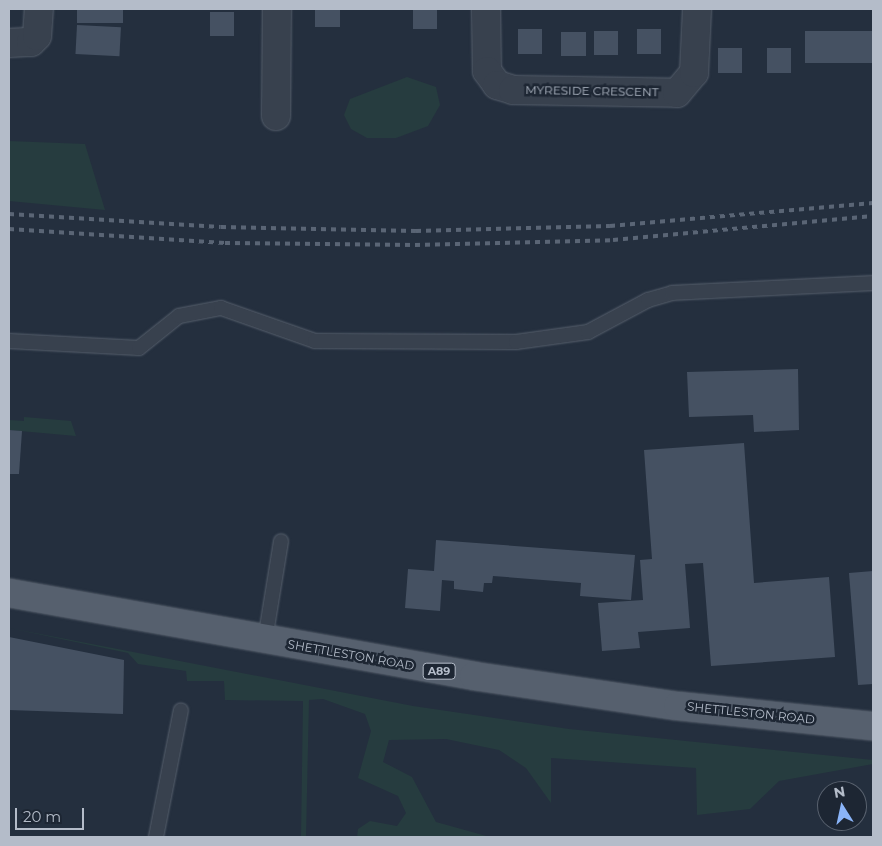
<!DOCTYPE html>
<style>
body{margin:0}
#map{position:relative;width:882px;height:846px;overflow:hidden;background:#242f3e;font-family:Montserrat,sans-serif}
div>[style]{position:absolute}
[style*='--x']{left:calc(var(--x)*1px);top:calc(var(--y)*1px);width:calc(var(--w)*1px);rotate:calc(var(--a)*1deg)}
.green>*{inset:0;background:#263c3f}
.building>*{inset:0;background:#455162;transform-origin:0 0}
.roads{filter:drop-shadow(0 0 1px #565f6c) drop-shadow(0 0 1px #565f6c)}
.lane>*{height:14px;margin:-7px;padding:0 7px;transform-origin:7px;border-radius:7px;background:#38414e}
.street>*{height:28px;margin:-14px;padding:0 14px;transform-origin:14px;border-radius:14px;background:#38414e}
.primary>*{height:28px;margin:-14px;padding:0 14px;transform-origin:14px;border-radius:14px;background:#56606e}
.rail>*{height:4px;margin-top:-2px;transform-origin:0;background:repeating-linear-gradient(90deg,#5a6575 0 5px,transparent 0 10px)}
span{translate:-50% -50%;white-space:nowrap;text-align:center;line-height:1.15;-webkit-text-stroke:5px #1d2633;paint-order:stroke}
.shield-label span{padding:1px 4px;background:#1d2633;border:1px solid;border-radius:4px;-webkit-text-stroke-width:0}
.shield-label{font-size:11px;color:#b4bcc9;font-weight:700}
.street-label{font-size:12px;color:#b4bcc9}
.frame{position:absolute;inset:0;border:10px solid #b4bcc9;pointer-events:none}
.north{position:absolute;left:817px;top:781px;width:50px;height:50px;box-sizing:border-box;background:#1d2633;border:1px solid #59626f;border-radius:50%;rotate:350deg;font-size:14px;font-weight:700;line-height:20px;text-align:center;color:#b4bcc9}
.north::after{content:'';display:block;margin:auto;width:18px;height:22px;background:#8ab4f8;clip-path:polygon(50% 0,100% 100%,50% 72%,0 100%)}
.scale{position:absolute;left:15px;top:808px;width:69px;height:22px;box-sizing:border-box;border:2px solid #b4bcc9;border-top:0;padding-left:6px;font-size:15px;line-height:18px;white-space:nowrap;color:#b4bcc9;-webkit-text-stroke:4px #1d2633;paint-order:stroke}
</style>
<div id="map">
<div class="green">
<i style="clip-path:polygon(407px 77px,436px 87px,440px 105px,428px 126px,396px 138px,367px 138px,351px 129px,344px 115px,350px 99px)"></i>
<i style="clip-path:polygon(9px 141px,85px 144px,105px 210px,9px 201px)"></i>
<i style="clip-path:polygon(24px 417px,71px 421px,76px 436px,9px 430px,9px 420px,24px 421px)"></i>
<i style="clip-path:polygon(9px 628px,413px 706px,569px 729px,873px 760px,873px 764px,779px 781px,750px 809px,697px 815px,696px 768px,551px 758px,551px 803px,526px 768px,499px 750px,446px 739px,389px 740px,383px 762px,412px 777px,436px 822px,490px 837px,357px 837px,358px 829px,370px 821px,397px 826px,406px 813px,398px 796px,358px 778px,371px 731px,365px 714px,323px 699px,309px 700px,306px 837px,301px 837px,303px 701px,225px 700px,224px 681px,187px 681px,186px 671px,138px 664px,128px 653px)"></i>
</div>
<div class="building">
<i style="left:77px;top:9px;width:46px;height:14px"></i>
<i style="left:315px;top:9px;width:25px;height:18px"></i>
<i style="left:413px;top:9px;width:24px;height:20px"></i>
<i style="left:210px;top:12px;width:24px;height:24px"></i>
<i style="left:77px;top:25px;width:44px;height:29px;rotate:3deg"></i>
<i style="left:542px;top:29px;width:25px;height:24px;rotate:90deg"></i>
<i style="left:637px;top:29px;width:24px;height:25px"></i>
<i style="left:594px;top:31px;width:24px;height:24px"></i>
<i style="left:805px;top:31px;width:68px;height:32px"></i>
<i style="left:561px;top:32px;width:25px;height:24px"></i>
<i style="left:718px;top:48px;width:24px;height:25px"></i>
<i style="left:791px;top:48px;width:25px;height:24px;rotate:90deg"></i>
<i style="clip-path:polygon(798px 369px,799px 430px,754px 432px,753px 415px,689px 417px,687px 372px)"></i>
<i style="clip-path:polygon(9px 430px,22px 431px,19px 474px,9px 474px)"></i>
<i style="clip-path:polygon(744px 443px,754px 583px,829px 577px,835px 657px,711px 666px,703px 563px,685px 564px,690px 628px,638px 632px,640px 648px,602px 651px,598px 603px,643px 600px,640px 560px,652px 559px,644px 450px)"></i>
<i style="clip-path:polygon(436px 540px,635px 555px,631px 600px,580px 596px,581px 583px,493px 576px,492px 583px,484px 583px,483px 592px,454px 589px,454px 581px,442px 580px,440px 611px,405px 608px,408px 569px,434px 571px)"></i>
<i style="clip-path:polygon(873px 571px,873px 684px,858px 685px,849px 573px)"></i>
<i style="clip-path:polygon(9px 637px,124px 660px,123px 714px,9px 710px)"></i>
</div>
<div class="roads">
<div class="lane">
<i style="--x:9;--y:341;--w:130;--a:3.1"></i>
<i style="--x:139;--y:348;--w:51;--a:-38.7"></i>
<i style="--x:179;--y:316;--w:43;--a:-10.8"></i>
<i style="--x:221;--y:308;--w:100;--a:19.3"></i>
<i style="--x:315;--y:341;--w:201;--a:0.3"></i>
<i style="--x:516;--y:342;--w:73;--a:-7.9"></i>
<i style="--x:588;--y:332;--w:68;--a:-28.1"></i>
<i style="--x:648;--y:300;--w:25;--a:-16"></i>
<i style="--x:672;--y:293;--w:201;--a:-2.8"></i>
<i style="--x:265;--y:640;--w:100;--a:-80.8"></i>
<i style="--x:156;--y:837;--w:129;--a:-78.9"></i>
</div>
<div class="street">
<i style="--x:486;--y:9;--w:62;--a:89.1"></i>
<i style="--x:487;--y:71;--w:17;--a:54"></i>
<i style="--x:497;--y:85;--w:17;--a:17"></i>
<i style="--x:513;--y:90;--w:164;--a:1"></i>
<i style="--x:677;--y:93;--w:26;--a:-50"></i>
<i style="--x:694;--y:73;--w:64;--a:-87.3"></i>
<i style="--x:9;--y:43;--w:22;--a:-3"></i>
<i style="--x:31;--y:42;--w:8;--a:-45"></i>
<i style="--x:37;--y:36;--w:27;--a:-86"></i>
<i style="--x:276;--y:116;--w:107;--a:-89.5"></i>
</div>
<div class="primary">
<i style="--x:9;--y:593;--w:472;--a:10.1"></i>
<i style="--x:474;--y:676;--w:206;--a:8.4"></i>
<i style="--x:678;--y:706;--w:196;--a:5.9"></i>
</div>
</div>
<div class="rail">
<i style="--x:9;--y:214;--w:212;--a:3.5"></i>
<i style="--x:221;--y:227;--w:195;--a:1.2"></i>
<i style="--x:416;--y:231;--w:194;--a:-1.5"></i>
<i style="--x:610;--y:226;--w:264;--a:-5"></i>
<i style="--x:9;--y:229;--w:216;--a:3.7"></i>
<i style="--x:225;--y:243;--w:190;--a:0.6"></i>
<i style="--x:415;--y:245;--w:198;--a:-1.4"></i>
<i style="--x:613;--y:240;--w:261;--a:-5.3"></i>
</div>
<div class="shield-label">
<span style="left:439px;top:671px">A89</span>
</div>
<div class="street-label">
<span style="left:592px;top:91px;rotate:1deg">MYRESIDE CRESCENT</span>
<span style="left:351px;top:655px;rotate:10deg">SHETTLESTON ROAD</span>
<span style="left:751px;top:713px;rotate:6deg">SHETTLESTON ROAD</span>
</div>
<div class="frame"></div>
<div class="north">N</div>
<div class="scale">20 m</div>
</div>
